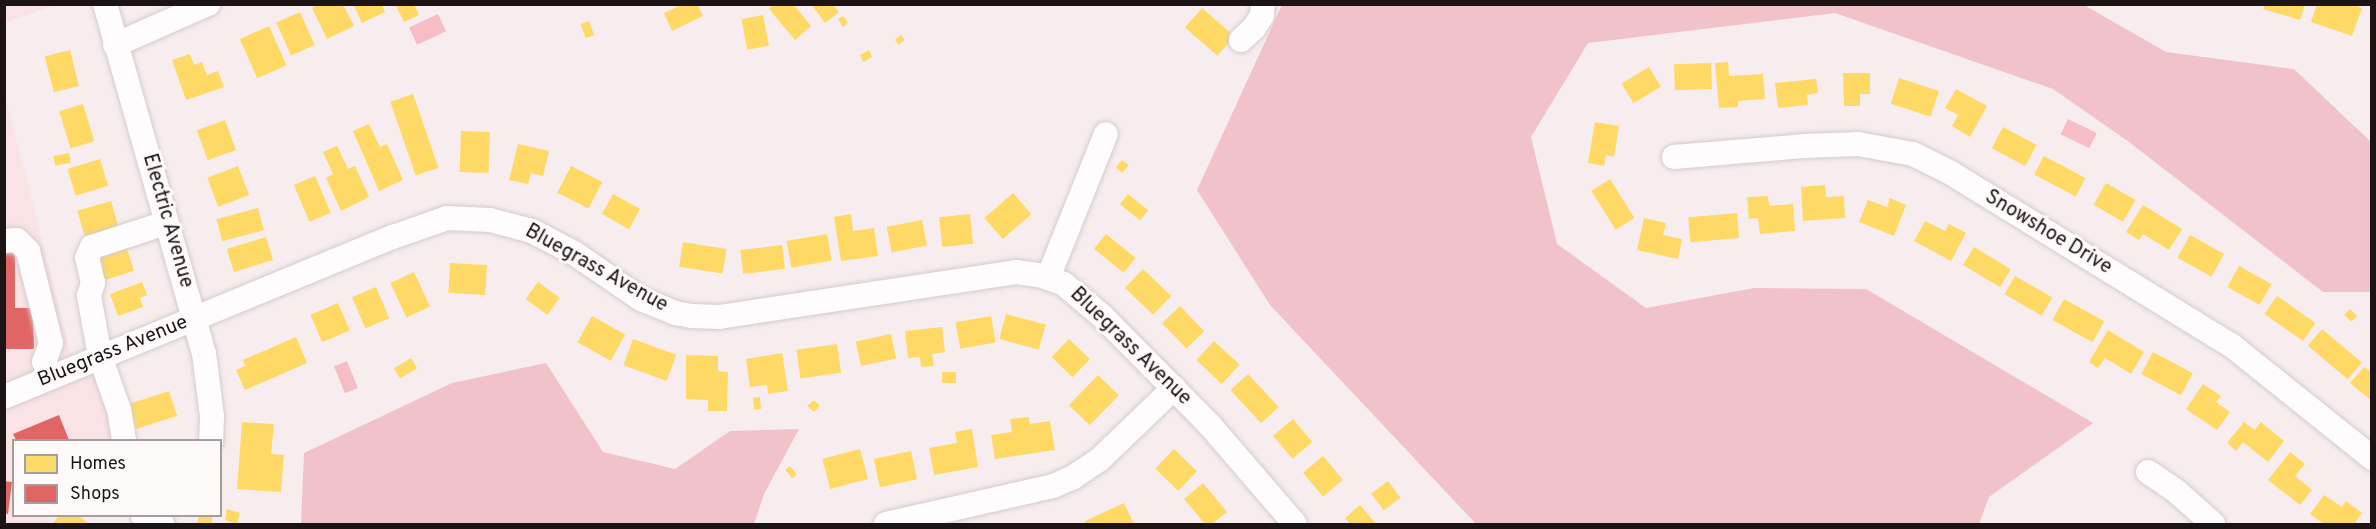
<!DOCTYPE html>
<style>
body{margin:0}
#map{position:relative;width:2376px;height:529px;overflow:hidden;background:#f8edee;font-family:Overpass,sans-serif}
div>[style]{position:absolute}
[style*='--x']{left:calc(var(--x)*1px);top:calc(var(--y)*1px);width:calc(var(--w)*1px);rotate:calc(var(--a)*1deg)}
.built>*{inset:0;background:#fae3e5}
.forest>*{inset:0;background:#f1c2c9}
.water>*{inset:0;background:#f7bdc6;transform-origin:0 0}
.homes>*{inset:0;background:#ffd966;transform-origin:0 0}
.shops>*{inset:0;background:#e06666}
.roads{filter:drop-shadow(0 0 2px #d4cbcc) drop-shadow(0 0 2px #d4cbcc)}
.minor>*{height:24px;margin:-12px;padding:0 12px;transform-origin:12px;border-radius:12px;background:#fefcfc}
span{translate:-50% -50%;white-space:nowrap;text-align:center;line-height:1.15;-webkit-text-stroke:6px #fffafa;paint-order:stroke}
.street-label{font-size:20px;color:#1c1315}
.frame{position:absolute;inset:0;border:6px solid #1c1315;pointer-events:none}
.legend{position:absolute;left:12px;top:439px;width:210px;height:78px;box-sizing:border-box;background:#fffafa;border:2px solid #a49e9e;margin:0;padding:8px 10px;list-style:none;font-size:18px;color:#1c1315}
.legend li{display:flex;align-items:center;gap:12px;height:30px}
.legend b{width:30px;border:2px solid #a49e9e}
</style>
<div id="map">
<div class="built">
<i style="clip-path:polygon(5px 4px,55px 4px,55px 5px,5px 23px)"></i>
<i style="clip-path:polygon(4px 91px,74px 367px,91px 360px,118px 436px,114px 440px,14px 440px,14px 516px,47px 516px,48px 524px,5px 524px)"></i>
</div>
<div class="forest">
<i style="clip-path:polygon(1282px 5px,2084px 5px,2166px 52px,2294px 69px,2371px 142px,2371px 292px,2323px 292px,2129px 142px,2053px 89px,1835px 13px,1588px 43px,1531px 137px,1557px 244px,1646px 308px,1754px 288px,1866px 289px,2093px 423px,1989px 497px,1979px 524px,1476px 524px,1270px 305px,1197px 190px)"></i>
<i style="clip-path:polygon(546px 363px,603px 452px,675px 469px,730px 431px,799px 429px,764px 494px,754px 524px,301px 524px,304px 453px,452px 383px)"></i>
</div>
<div class="water">
<i style="left:438px;top:14px;width:19px;height:32px;rotate:65deg"></i>
<i style="left:2068px;top:119px;width:32px;height:17px;rotate:26deg"></i>
<i style="left:347px;top:361px;width:29px;height:14px;rotate:68deg"></i>
</div>
<div class="homes">
<i style="clip-path:polygon(319px 4px,343px 4px,354px 26px,327px 39px,312px 8px)"></i>
<i style="clip-path:polygon(353px 4px,382px 4px,385px 12px,362px 23px)"></i>
<i style="clip-path:polygon(395px 4px,414px 4px,419px 15px,404px 22px)"></i>
<i style="clip-path:polygon(683px 4px,697px 4px,703px 16px,672px 31px,664px 13px)"></i>
<i style="clip-path:polygon(775px 4px,793px 4px,811px 26px,795px 40px,769px 9px)"></i>
<i style="clip-path:polygon(811px 4px,833px 4px,839px 12px,825px 23px)"></i>
<i style="clip-path:polygon(2317px 4px,2352px 4px,2362px 8px,2352px 36px,2311px 22px)"></i>
<i style="clip-path:polygon(2265px 5px,2305px 5px,2300px 20px,2263px 9px)"></i>
<i style="left:1202px;top:8px;width:43px;height:26px;rotate:41deg"></i>
<i style="left:300px;top:12px;width:36px;height:26px;rotate:66deg"></i>
<i style="left:763px;top:15px;width:31px;height:22px;rotate:79deg"></i>
<i style="clip-path:polygon(843px 16px,848px 23px,843px 27px,838px 19px)"></i>
<i style="left:589px;top:21px;width:15px;height:9px;rotate:70deg"></i>
<i style="left:269px;top:26px;width:43px;height:32px;rotate:66deg"></i>
<i style="left:901px;top:35px;width:6px;height:8px;rotate:51deg"></i>
<i style="left:70px;top:50px;width:37px;height:26px;rotate:76deg"></i>
<i style="clip-path:polygon(869px 50px,872px 57px,863px 62px,860px 55px)"></i>
<i style="clip-path:polygon(190px 54px,194px 65px,202px 62px,207px 75px,218px 71px,224px 87px,186px 100px,172px 60px)"></i>
<i style="clip-path:polygon(1728px 62px,1729px 76px,1763px 74px,1765px 99px,1738px 101px,1738px 107px,1719px 108px,1715px 63px)"></i>
<i style="left:1711px;top:63px;width:26px;height:37px;rotate:88deg"></i>
<i style="left:1649px;top:67px;width:23px;height:32px;rotate:59deg"></i>
<i style="clip-path:polygon(1843px 73px,1870px 73px,1870px 94px,1860px 94px,1860px 106px,1844px 106px)"></i>
<i style="left:1899px;top:78px;width:42px;height:27px;rotate:18deg"></i>
<i style="clip-path:polygon(1816px 79px,1818px 93px,1807px 95px,1808px 105px,1778px 108px,1775px 83px)"></i>
<i style="clip-path:polygon(1956px 89px,1987px 106px,1970px 137px,1952px 126px,1958px 115px,1945px 108px)"></i>
<i style="left:413px;top:94px;width:78px;height:24px;rotate:71deg"></i>
<i style="left:83px;top:104px;width:39px;height:25px;rotate:73deg"></i>
<i style="left:225px;top:120px;width:32px;height:30px;rotate:70deg"></i>
<i style="clip-path:polygon(1595px 122px,1619px 126px,1614px 157px,1606px 155px,1604px 166px,1588px 163px)"></i>
<i style="clip-path:polygon(369px 124px,380px 147px,387px 144px,403px 180px,379px 191px,353px 131px)"></i>
<i style="left:2003px;top:127px;width:38px;height:24px;rotate:28deg"></i>
<i style="left:461px;top:131px;width:29px;height:41px;rotate:2deg"></i>
<i style="clip-path:polygon(518px 144px,549px 151px,543px 176px,531px 173px,528px 184px,509px 180px)"></i>
<i style="clip-path:polygon(337px 146px,348px 169px,355px 166px,369px 197px,341px 211px,326px 178px,333px 174px,323px 152px)"></i>
<i style="left:69px;top:153px;width:10px;height:16px;rotate:79deg"></i>
<i style="left:2044px;top:156px;width:47px;height:21px;rotate:28deg"></i>
<i style="left:100px;top:159px;width:28px;height:34px;rotate:73deg"></i>
<i style="clip-path:polygon(1122px 160px,1129px 165px,1122px 173px,1116px 167px)"></i>
<i style="left:238px;top:166px;width:31px;height:33px;rotate:69deg"></i>
<i style="left:571px;top:166px;width:35px;height:30px;rotate:27deg"></i>
<i style="left:315px;top:176px;width:40px;height:23px;rotate:67deg"></i>
<i style="left:1610px;top:179px;width:46px;height:22px;rotate:58deg"></i>
<i style="left:2106px;top:183px;width:34px;height:25px;rotate:30deg"></i>
<i style="clip-path:polygon(1825px 185px,1826px 197px,1844px 196px,1845px 218px,1803px 221px,1801px 187px)"></i>
<i style="left:1013px;top:193px;width:28px;height:38px;rotate:49deg"></i>
<i style="left:613px;top:194px;width:31px;height:23px;rotate:29deg"></i>
<i style="left:1128px;top:194px;width:26px;height:13px;rotate:39deg"></i>
<i style="clip-path:polygon(1768px 196px,1769px 206px,1793px 204px,1795px 231px,1760px 234px,1758px 218px,1749px 219px,1747px 197px)"></i>
<i style="clip-path:polygon(1890px 198px,1906px 205px,1894px 236px,1859px 222px,1868px 200px,1887px 207px)"></i>
<i style="left:111px;top:201px;width:29px;height:35px;rotate:74deg"></i>
<i style="clip-path:polygon(2143px 205px,2182px 229px,2169px 250px,2143px 234px,2139px 240px,2126px 232px)"></i>
<i style="left:258px;top:208px;width:23px;height:43px;rotate:75deg"></i>
<i style="left:1737px;top:213px;width:25px;height:49px;rotate:85deg"></i>
<i style="clip-path:polygon(851px 214px,853px 231px,874px 228px,878px 256px,841px 261px,834px 217px)"></i>
<i style="left:970px;top:214px;width:30px;height:31px;rotate:84deg"></i>
<i style="clip-path:polygon(1644px 218px,1666px 223px,1663px 235px,1682px 239px,1678px 259px,1637px 250px)"></i>
<i style="left:922px;top:220px;width:26px;height:36px;rotate:79deg"></i>
<i style="clip-path:polygon(1925px 221px,1945px 231px,1949px 224px,1966px 233px,1951px 261px,1914px 241px)"></i>
<i style="left:827px;top:234px;width:27px;height:41px;rotate:80deg"></i>
<i style="left:1106px;top:234px;width:38px;height:19px;rotate:39deg"></i>
<i style="left:2190px;top:235px;width:39px;height:26px;rotate:29deg"></i>
<i style="left:266px;top:237px;width:24px;height:41px;rotate:73deg"></i>
<i style="left:683px;top:242px;width:44px;height:25px;rotate:9deg"></i>
<i style="left:782px;top:245px;width:24px;height:42px;rotate:83deg"></i>
<i style="left:126px;top:246px;width:26px;height:34px;rotate:72deg"></i>
<i style="left:1974px;top:247px;width:43px;height:21px;rotate:31deg"></i>
<i style="left:450px;top:263px;width:37px;height:30px;rotate:3deg"></i>
<i style="left:2239px;top:266px;width:37px;height:24px;rotate:29deg"></i>
<i style="left:1143px;top:269px;width:39px;height:26px;rotate:44deg"></i>
<i style="left:414px;top:272px;width:38px;height:26px;rotate:65deg"></i>
<i style="left:2015px;top:276px;width:43px;height:21px;rotate:30deg"></i>
<i style="clip-path:polygon(142px 282px,147px 295px,140px 298px,143px 307px,118px 316px,110px 294px)"></i>
<i style="left:538px;top:282px;width:27px;height:21px;rotate:36deg"></i>
<i style="left:376px;top:287px;width:34px;height:26px;rotate:67deg"></i>
<i style="left:2277px;top:296px;width:47px;height:22px;rotate:35deg"></i>
<i style="left:2064px;top:299px;width:46px;height:24px;rotate:29deg"></i>
<i style="left:338px;top:303px;width:30px;height:30px;rotate:67deg"></i>
<i style="left:1180px;top:306px;width:35px;height:25px;rotate:46deg"></i>
<i style="left:2350px;top:309px;width:10px;height:8px;rotate:45deg"></i>
<i style="left:1006px;top:314px;width:41px;height:26px;rotate:15deg"></i>
<i style="left:592px;top:316px;width:38px;height:30px;rotate:29deg"></i>
<i style="left:991px;top:316px;width:27px;height:36px;rotate:80deg"></i>
<i style="clip-path:polygon(942px 327px,945px 352px,932px 354px,934px 366px,921px 367px,920px 357px,908px 358px,905px 331px)"></i>
<i style="left:2322px;top:329px;width:52px;height:22px;rotate:40deg"></i>
<i style="clip-path:polygon(2108px 330px,2144px 352px,2131px 374px,2105px 358px,2098px 368px,2089px 362px)"></i>
<i style="left:891px;top:334px;width:25px;height:36px;rotate:78deg"></i>
<i style="clip-path:polygon(296px 337px,307px 363px,245px 390px,236px 370px,245px 366px,243px 360px)"></i>
<i style="left:633px;top:339px;width:46px;height:28px;rotate:20deg"></i>
<i style="left:1069px;top:339px;width:29px;height:25px;rotate:44deg"></i>
<i style="left:1214px;top:341px;width:35px;height:26px;rotate:43deg"></i>
<i style="left:837px;top:344px;width:29px;height:41px;rotate:82deg"></i>
<i style="left:2153px;top:352px;width:45px;height:25px;rotate:28deg"></i>
<i style="clip-path:polygon(782px 353px,788px 391px,768px 394px,767px 385px,750px 387px,746px 359px)"></i>
<i style="clip-path:polygon(686px 355px,718px 356px,718px 371px,728px 372px,727px 411px,708px 411px,708px 400px,686px 399px)"></i>
<i style="left:411px;top:358px;width:12px;height:20px;rotate:59deg"></i>
<i style="clip-path:polygon(2364px 367px,2372px 373px,2372px 401px,2350px 383px)"></i>
<i style="left:942px;top:372px;width:14px;height:11px"></i>
<i style="left:1248px;top:374px;width:45px;height:24px;rotate:47deg"></i>
<i style="left:1098px;top:375px;width:29px;height:42px;rotate:44deg"></i>
<i style="clip-path:polygon(2203px 384px,2221px 396px,2216px 402px,2230px 412px,2217px 430px,2186px 409px)"></i>
<i style="left:169px;top:391px;width:26px;height:43px;rotate:72deg"></i>
<i style="left:760px;top:397px;width:12px;height:7px;rotate:85deg"></i>
<i style="clip-path:polygon(814px 400px,820px 406px,814px 412px,807px 406px)"></i>
<i style="clip-path:polygon(1029px 417px,1030px 424px,1050px 421px,1055px 450px,995px 459px,991px 435px,1012px 432px,1010px 419px)"></i>
<i style="left:1293px;top:419px;width:30px;height:26px;rotate:50deg"></i>
<i style="clip-path:polygon(242px 422px,274px 424px,271px 454px,284px 455px,281px 492px,237px 489px)"></i>
<i style="clip-path:polygon(2244px 422px,2255px 430px,2261px 422px,2284px 441px,2268px 462px,2243px 442px,2236px 451px,2227px 443px)"></i>
<i style="clip-path:polygon(972px 429px,978px 467px,934px 475px,929px 448px,957px 443px,955px 432px)"></i>
<i style="left:860px;top:449px;width:31px;height:39px;rotate:75deg"></i>
<i style="left:1174px;top:449px;width:32px;height:27px;rotate:44deg"></i>
<i style="left:911px;top:451px;width:29px;height:38px;rotate:78deg"></i>
<i style="clip-path:polygon(2290px 452px,2305px 464px,2295px 476px,2312px 490px,2300px 505px,2268px 480px)"></i>
<i style="left:1323px;top:456px;width:31px;height:26px;rotate:50deg"></i>
<i style="left:790px;top:466px;width:11px;height:6px;rotate:52deg"></i>
<i style="left:1388px;top:481px;width:21px;height:21px;rotate:53deg"></i>
<i style="clip-path:polygon(1203px 483px,1227px 512px,1212px 524px,1205px 524px,1184px 499px)"></i>
<i style="clip-path:polygon(2324px 495px,2342px 507px,2346px 501px,2362px 513px,2354px 524px,2324px 524px,2310px 514px)"></i>
<i style="clip-path:polygon(1124px 503px,1134px 524px,1086px 524px,1085px 521px)"></i>
<i style="clip-path:polygon(1360px 505px,1376px 524px,1350px 524px,1345px 518px)"></i>
<i style="clip-path:polygon(227px 509px,240px 513px,237px 524px,225px 520px)"></i>
<i style="clip-path:polygon(59px 516px,79px 516px,89px 524px,52px 524px)"></i>
<i style="clip-path:polygon(199px 516px,213px 516px,211px 524px,197px 524px)"></i>
</div>
<div class="shops">
<i style="clip-path:polygon(4px 245px,15px 245px,15px 308px,33px 308px,34px 349px,4px 349px)"></i>
<i style="clip-path:polygon(59px 415px,69px 440px,16px 440px,13px 434px)"></i>
<i style="clip-path:polygon(4px 481px,12px 482px,8px 514px,4px 513px)"></i>
</div>
<div class="roads">
<div class="minor">
<i style="--x:105;--y:4;--w:363;--a:74.2"></i>
<i style="--x:204;--y:353;--w:64;--a:82.8"></i>
<i style="--x:212;--y:416;--w:24;--a:92"></i>
<i style="--x:1241;--y:40;--w:18;--a:-43"></i>
<i style="--x:1254;--y:28;--w:15;--a:-58"></i>
<i style="--x:1262;--y:15;--w:11;--a:-85"></i>
<i style="--x:115;--y:45;--w:102;--a:-23.8"></i>
<i style="--x:1674;--y:157;--w:130;--a:-4.8"></i>
<i style="--x:1804;--y:146;--w:54;--a:-2.1"></i>
<i style="--x:1858;--y:144;--w:56;--a:10.3"></i>
<i style="--x:1913;--y:154;--w:42;--a:26.6"></i>
<i style="--x:1951;--y:173;--w:329;--a:31.6"></i>
<i style="--x:2231;--y:345;--w:181;--a:38.7"></i>
<i style="--x:4;--y:241;--w:13;--a:-4"></i>
<i style="--x:17;--y:240;--w:16;--a:45"></i>
<i style="--x:28;--y:251;--w:95;--a:76"></i>
<i style="--x:51;--y:343;--w:20;--a:110"></i>
<i style="--x:44;--y:362;--w:17;--a:62"></i>
<i style="--x:1048;--y:278;--w:155;--a:-68.1"></i>
<i style="--x:4;--y:397;--w:421;--a:-22.4"></i>
<i style="--x:393;--y:237;--w:57;--a:-19.4"></i>
<i style="--x:447;--y:218;--w:43;--a:2.7"></i>
<i style="--x:490;--y:220;--w:43;--a:14.7"></i>
<i style="--x:532;--y:231;--w:47;--a:27.6"></i>
<i style="--x:574;--y:253;--w:81;--a:34.5"></i>
<i style="--x:641;--y:299;--w:37;--a:22"></i>
<i style="--x:675;--y:313;--w:17;--a:10"></i>
<i style="--x:692;--y:316;--w:27;--a:2"></i>
<i style="--x:719;--y:317;--w:300;--a:-8.6"></i>
<i style="--x:1016;--y:272;--w:27;--a:8"></i>
<i style="--x:1043;--y:276;--w:22;--a:21"></i>
<i style="--x:1064;--y:284;--w:50;--a:40.1"></i>
<i style="--x:1102;--y:316;--w:151;--a:45.3"></i>
<i style="--x:1208;--y:423;--w:133;--a:49.3"></i>
<i style="--x:124;--y:440;--w:30;--a:-99"></i>
<i style="--x:119;--y:410;--w:57;--a:-109.4"></i>
<i style="--x:100;--y:356;--w:61;--a:-100.4"></i>
<i style="--x:89;--y:296;--w:14;--a:-73"></i>
<i style="--x:93;--y:283;--w:26;--a:-103"></i>
<i style="--x:87;--y:258;--w:12;--a:-66"></i>
<i style="--x:92;--y:247;--w:78;--a:-18"></i>
<i style="--x:2148;--y:472;--w:34;--a:34"></i>
<i style="--x:2176;--y:491;--w:50;--a:41.7"></i>
<i style="--x:143;--y:516;--w:21;--a:23"></i>
<i style="--x:886;--y:524;--w:171;--a:-12.8"></i>
<i style="--x:1053;--y:486;--w:21;--a:-23"></i>
<i style="--x:1072;--y:478;--w:32;--a:-34"></i>
<i style="--x:1099;--y:460;--w:104;--a:-43.8"></i>
</div>
</div>
<div class="street-label">
<span style="left:167px;top:221px;rotate:74deg">Electric Avenue</span>
<span style="left:2048px;top:233px;rotate:31deg">Snowshoe Drive</span>
<span style="left:596px;top:269px;rotate:29deg">Bluegrass Avenue</span>
<span style="left:1130px;top:347px;rotate:44deg">Bluegrass Avenue</span>
<span style="left:113px;top:352px;rotate:-22deg">Bluegrass Avenue</span>
</div>
<div class="frame"></div>
<ul class="legend">
<li><b style="height:16px;background:#ffd966"></b>Homes</li>
<li><b style="height:16px;background:#e06666"></b>Shops</li>
</ul>
</div>
